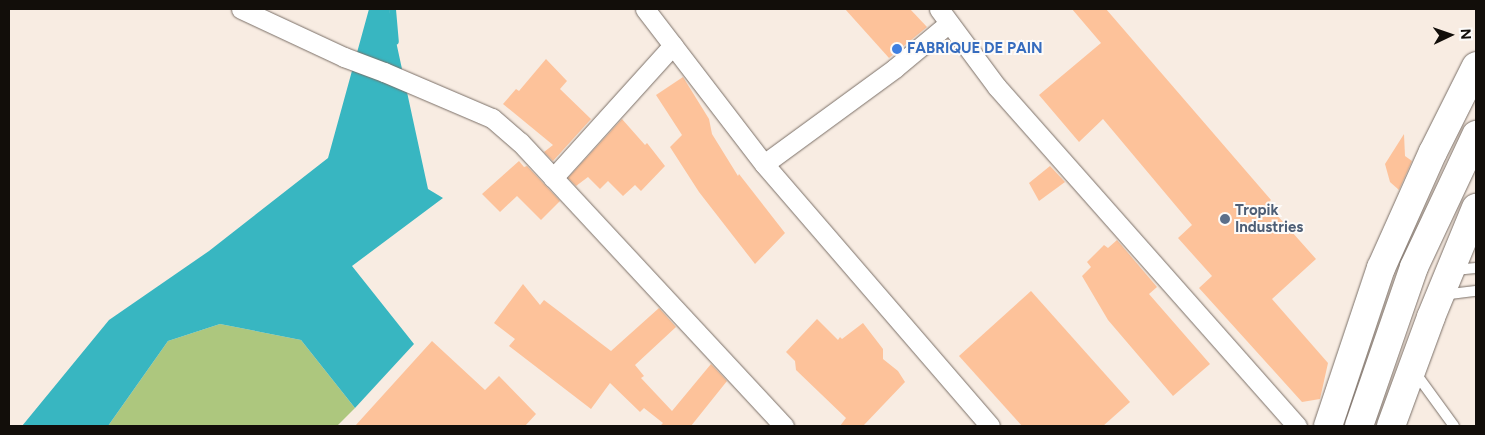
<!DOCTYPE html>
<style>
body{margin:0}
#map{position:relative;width:1485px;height:435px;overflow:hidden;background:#f8ece2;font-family:Figtree,sans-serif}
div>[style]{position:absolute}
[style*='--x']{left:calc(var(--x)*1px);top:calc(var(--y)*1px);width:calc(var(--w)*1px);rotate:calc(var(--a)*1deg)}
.green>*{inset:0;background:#adc77e}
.water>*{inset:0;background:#38b6c1}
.stream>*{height:7px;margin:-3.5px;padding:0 3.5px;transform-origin:3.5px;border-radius:3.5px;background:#38b6c1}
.building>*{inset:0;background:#fdc29a}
.roads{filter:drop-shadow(0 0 1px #7a6f67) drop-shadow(0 0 1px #7a6f67)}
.lane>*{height:10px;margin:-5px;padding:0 5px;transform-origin:5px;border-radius:5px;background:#fff}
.street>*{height:19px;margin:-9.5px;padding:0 9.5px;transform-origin:9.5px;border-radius:9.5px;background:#fff}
.secondary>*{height:28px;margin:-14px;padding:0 14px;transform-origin:14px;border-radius:14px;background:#fff}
.highway>*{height:28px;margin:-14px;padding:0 14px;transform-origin:14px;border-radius:14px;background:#fff}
.dots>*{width:14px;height:14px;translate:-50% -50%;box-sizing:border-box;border:2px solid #fdfbf9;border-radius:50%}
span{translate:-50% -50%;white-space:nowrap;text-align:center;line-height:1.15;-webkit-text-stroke:4px #fdfbf9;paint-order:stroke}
.shop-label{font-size:15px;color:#366cbe;font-weight:700}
.left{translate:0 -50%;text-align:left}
.service-label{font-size:15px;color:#4e5e75;font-weight:700}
.frame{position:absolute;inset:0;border:10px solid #120e0a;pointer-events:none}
.north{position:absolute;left:1425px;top:10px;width:50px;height:50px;-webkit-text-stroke:4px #fdfbf9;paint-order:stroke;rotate:87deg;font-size:14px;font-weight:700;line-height:20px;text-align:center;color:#120e0a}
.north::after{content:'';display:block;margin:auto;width:18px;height:22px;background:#120e0a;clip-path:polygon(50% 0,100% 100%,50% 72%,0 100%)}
</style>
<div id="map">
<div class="green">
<i style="clip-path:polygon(220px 324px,301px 340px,355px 408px,337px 426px,108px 426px,168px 341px)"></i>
</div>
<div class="water">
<i style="clip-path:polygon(369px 9px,389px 9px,428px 189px,443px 198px,352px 266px,414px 344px,355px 408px,301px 340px,220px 324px,168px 341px,108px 426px,22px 426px,109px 320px,209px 251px,328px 158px)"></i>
</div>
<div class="stream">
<i style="--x:392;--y:9;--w:32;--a:85"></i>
</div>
<div class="building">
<i style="clip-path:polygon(845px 9px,910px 9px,927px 27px,889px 58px)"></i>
<i style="clip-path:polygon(1072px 9px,1106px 9px,1271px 200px,1267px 204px,1316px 259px,1272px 299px,1328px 363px,1320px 399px,1302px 402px,1199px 288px,1212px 276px,1178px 238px,1192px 225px,1103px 119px,1079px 142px,1039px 95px,1101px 43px)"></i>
<i style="clip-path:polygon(546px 59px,567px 81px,560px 89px,591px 119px,553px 161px,544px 152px,553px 145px,503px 104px,516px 89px,519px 91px)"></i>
<i style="clip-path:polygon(683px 77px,709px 119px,712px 134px,738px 176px,739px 174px,785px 233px,755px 264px,699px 192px,670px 147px,682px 135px,656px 95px)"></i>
<i style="clip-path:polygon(622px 119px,645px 145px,647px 143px,665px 166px,641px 191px,635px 185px,623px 196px,608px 181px,600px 189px,588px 177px,576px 186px,568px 178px)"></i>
<i style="clip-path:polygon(1404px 134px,1405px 156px,1412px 161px,1399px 190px,1390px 182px,1385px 164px)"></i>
<i style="clip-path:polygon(519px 161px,524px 167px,527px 166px,560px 201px,541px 220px,517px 196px,500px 212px,482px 194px)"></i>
<i style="clip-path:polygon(1050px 166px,1065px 182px,1039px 201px,1029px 183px)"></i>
<i style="clip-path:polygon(1117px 240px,1157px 287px,1149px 294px,1210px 364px,1173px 396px,1108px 320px,1082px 276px,1091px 267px,1087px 262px,1104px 245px,1108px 248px)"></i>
<i style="clip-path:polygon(523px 284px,540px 305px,544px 300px,611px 351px,659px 308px,676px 327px,635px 365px,644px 376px,641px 378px,672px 411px,711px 364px,727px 381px,691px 426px,660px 426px,663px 423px,644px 408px,640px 412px,610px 383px,591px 409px,509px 346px,515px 339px,494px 323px)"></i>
<i style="clip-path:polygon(1031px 291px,1130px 402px,1103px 426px,1022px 426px,959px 356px)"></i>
<i style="clip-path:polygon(817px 319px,838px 340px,840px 337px,842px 339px,863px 323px,883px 349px,883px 359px,898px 371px,905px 382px,863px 426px,840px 426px,846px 418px,796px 370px,795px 361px,786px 352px)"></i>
<i style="clip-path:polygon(432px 341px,485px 390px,499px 376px,536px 414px,525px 426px,355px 426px)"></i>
</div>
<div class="roads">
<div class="lane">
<i style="--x:1454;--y:270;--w:22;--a:-5"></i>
<i style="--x:1442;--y:295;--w:34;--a:-7"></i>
<i style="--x:1414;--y:371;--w:68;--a:54"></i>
</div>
<div class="street">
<i style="--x:241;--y:9;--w:114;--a:25"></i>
<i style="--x:344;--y:57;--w:43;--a:20.6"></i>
<i style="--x:384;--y:72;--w:117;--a:23.1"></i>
<i style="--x:492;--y:118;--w:37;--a:41"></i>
<i style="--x:520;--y:142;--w:388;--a:47.1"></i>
<i style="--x:645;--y:9;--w:195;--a:52.5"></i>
<i style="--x:764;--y:164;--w:346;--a:49.2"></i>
<i style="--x:939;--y:9;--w:97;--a:53.4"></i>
<i style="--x:997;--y:87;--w:453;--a:48.5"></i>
<i style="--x:764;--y:164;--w:162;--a:-36.2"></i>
<i style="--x:895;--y:68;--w:70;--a:-39.8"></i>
<i style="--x:553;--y:178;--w:179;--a:-47.9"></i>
</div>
<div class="secondary">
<i style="--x:1328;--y:426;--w:167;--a:-71.5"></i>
<i style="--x:1381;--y:268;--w:127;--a:-65.9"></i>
<i style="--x:1433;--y:152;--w:96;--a:-63.4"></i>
<i style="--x:1391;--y:426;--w:116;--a:-69.8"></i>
<i style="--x:1431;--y:317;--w:118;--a:-67.6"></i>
</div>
<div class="highway">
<i style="--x:1359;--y:426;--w:168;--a:-70.9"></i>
<i style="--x:1414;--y:267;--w:146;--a:-64.8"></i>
</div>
</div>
<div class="dots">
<i style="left:897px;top:49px;background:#3f7fe0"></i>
<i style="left:1225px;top:219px;background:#5c6f8a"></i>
</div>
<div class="shop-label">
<span class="left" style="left:907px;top:49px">FABRIQUE DE PAIN</span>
</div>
<div class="service-label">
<span class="left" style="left:1235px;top:219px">Tropik<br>Industries</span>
</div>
<div class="frame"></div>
<div class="north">N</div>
</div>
